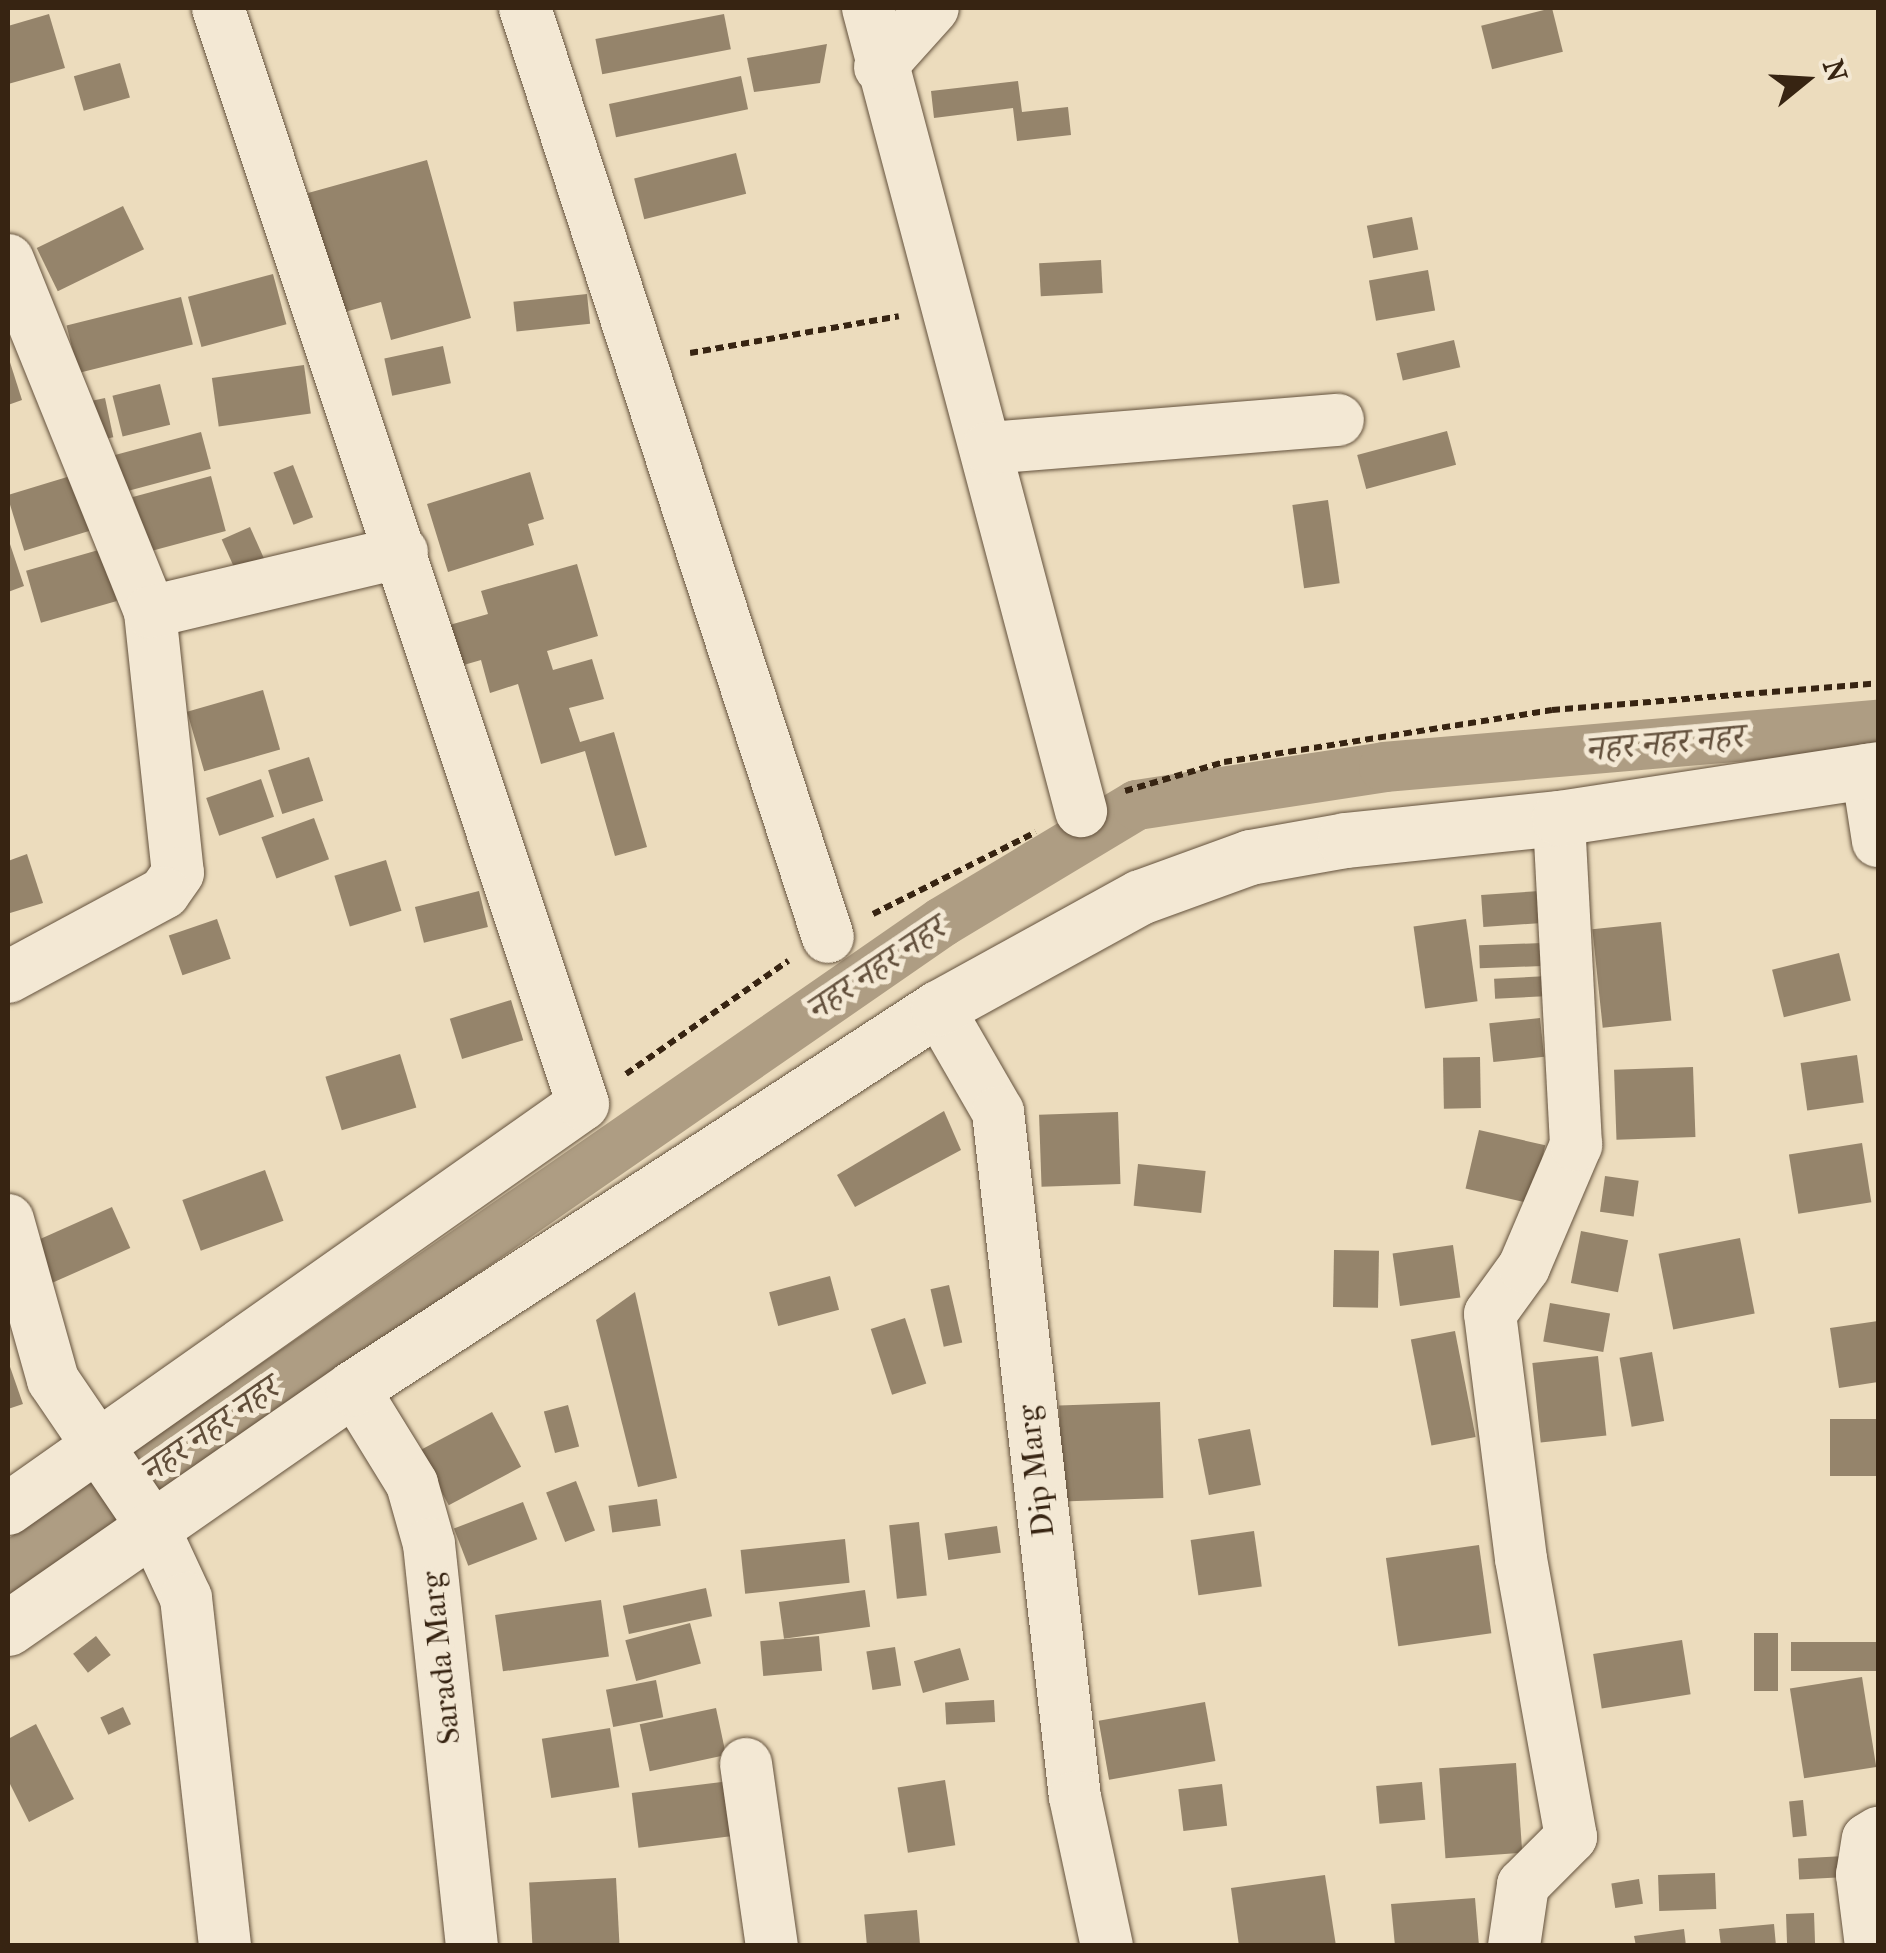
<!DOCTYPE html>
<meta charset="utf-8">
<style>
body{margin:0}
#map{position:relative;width:1886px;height:1953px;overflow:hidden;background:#ecdcbd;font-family:"IM FELL French Canon","Noto Serif Devanagari",serif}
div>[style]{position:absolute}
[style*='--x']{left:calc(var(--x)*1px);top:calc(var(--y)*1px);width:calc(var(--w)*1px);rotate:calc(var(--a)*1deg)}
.canal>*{height:50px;margin:-25px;padding:0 25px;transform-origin:25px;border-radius:25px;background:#ae9d83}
.building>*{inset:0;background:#95846b;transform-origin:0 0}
.path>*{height:6px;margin-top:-3px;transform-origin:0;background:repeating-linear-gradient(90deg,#372412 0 8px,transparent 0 13px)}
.roads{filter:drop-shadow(0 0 2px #64523d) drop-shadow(0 0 2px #64523d)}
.minor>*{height:52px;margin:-26px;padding:0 26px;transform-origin:26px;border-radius:26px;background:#f3e8d4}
.secondary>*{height:55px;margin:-27.5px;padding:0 27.5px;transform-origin:27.5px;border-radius:27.5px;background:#f3e8d4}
span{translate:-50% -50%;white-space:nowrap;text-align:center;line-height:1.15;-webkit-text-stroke:10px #f3e8d4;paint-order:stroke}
.street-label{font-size:32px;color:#372412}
.water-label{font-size:35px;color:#614e3a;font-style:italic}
.frame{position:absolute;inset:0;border:10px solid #372412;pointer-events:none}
.north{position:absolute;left:1756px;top:30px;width:100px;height:100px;-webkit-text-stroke:8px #f3e8d4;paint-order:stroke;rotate:72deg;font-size:28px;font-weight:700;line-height:40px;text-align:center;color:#372412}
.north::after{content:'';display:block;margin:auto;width:35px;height:45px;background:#372412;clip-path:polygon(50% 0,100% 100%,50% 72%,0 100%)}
</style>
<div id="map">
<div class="canal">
<i style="--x:8;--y:1569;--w:1136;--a:-34.71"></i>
<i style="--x:942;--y:922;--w:227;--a:-31"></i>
<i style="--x:1137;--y:805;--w:250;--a:-8.7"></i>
<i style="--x:1384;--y:767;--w:496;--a:-4.9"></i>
</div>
<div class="building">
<i style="left:1552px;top:8px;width:45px;height:73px;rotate:76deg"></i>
<i style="clip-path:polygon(49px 14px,65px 68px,8px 84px,8px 26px)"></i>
<i style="left:724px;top:14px;width:36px;height:131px;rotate:79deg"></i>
<i style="clip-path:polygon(827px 44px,820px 83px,754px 92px,747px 58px)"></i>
<i style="left:120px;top:63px;width:36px;height:48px;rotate:74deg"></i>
<i style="left:741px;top:76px;width:34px;height:135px;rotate:78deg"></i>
<i style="clip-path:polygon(1018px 81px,1022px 112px,1068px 107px,1071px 135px,1017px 141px,1013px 108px,934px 118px,931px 91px)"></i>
<i style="left:736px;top:153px;width:42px;height:105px;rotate:76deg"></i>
<i style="clip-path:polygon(427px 160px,471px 318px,391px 340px,381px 302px,341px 313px,308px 193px)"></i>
<i style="left:123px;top:206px;width:48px;height:96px;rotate:64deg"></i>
<i style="left:1412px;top:217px;width:33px;height:46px;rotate:79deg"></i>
<i style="left:1101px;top:260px;width:33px;height:62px;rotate:87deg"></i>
<i style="left:1428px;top:270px;width:41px;height:60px;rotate:80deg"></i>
<i style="left:273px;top:274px;width:52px;height:88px;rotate:75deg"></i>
<i style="left:587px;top:294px;width:30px;height:74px;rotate:84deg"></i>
<i style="left:181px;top:297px;width:49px;height:118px;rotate:76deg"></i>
<i style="left:1454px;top:340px;width:28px;height:59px;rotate:77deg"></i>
<i style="left:443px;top:346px;width:38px;height:60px;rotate:78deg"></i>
<i style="clip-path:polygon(8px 356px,22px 400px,8px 405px)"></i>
<i style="left:304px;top:365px;width:49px;height:93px;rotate:82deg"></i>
<i style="left:160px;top:384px;width:42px;height:49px;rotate:76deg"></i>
<i style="left:105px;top:398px;width:40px;height:24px;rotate:78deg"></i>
<i style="left:1447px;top:431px;width:35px;height:93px;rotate:75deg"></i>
<i style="left:201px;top:432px;width:38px;height:90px;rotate:75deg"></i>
<i style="left:293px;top:465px;width:56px;height:21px;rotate:69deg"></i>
<i style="clip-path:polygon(530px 472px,544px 519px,528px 524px,534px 545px,448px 572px,427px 504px)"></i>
<i style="left:77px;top:474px;width:58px;height:73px;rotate:73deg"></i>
<i style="left:211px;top:476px;width:57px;height:81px;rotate:75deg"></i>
<i style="left:1328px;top:500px;width:84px;height:36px;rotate:82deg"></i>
<i style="left:250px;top:527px;width:47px;height:31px;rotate:66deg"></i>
<i style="clip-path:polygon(8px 538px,24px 586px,8px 592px)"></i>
<i style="left:102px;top:549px;width:54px;height:79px;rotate:74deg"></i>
<i style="clip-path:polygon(577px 564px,598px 636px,547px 651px,553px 670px,592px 659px,604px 699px,569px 708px,580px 742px,614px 732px,647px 847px,615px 856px,585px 751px,541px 764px,518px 684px,490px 693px,481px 660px,450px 669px,439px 628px,488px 614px,481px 591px)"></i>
<i style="left:263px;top:690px;width:62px;height:79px;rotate:74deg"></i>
<i style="left:309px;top:757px;width:46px;height:43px;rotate:72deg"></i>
<i style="left:261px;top:779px;width:40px;height:58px;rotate:71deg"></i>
<i style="left:314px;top:818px;width:44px;height:56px;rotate:70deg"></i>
<i style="clip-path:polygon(27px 854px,43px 903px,10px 913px,8px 861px)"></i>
<i style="left:386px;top:860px;width:53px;height:54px;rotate:73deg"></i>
<i style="left:479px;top:891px;width:37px;height:66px;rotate:76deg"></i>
<i style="left:1540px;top:891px;width:32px;height:59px;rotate:86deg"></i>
<i style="left:217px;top:919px;width:42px;height:51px;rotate:71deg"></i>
<i style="left:1466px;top:919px;width:83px;height:53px;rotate:82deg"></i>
<i style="left:1661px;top:922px;width:99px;height:69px;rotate:84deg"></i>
<i style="left:1542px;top:943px;width:23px;height:63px;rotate:88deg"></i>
<i style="left:1839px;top:953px;width:49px;height:69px;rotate:76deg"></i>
<i style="left:1548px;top:976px;width:20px;height:54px;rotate:87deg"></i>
<i style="left:511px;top:1000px;width:42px;height:64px;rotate:73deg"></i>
<i style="left:1540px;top:1018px;width:39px;height:51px;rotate:84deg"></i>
<i style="left:400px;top:1054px;width:56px;height:78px;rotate:73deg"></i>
<i style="left:1857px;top:1055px;width:48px;height:57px;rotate:82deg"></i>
<i style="left:1480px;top:1057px;width:51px;height:37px;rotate:89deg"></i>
<i style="left:1693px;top:1067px;width:70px;height:79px;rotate:88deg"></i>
<i style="clip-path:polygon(944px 1111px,961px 1150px,855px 1207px,837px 1175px)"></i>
<i style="left:1118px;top:1112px;width:72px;height:79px;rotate:88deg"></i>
<i style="left:1479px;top:1130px;width:68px;height:60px;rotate:13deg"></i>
<i style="left:1862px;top:1143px;width:60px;height:74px;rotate:81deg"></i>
<i style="left:1138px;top:1164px;width:68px;height:42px;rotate:6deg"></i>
<i style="left:265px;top:1170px;width:54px;height:88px;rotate:70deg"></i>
<i style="left:1605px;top:1176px;width:34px;height:36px;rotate:8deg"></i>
<i style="left:112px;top:1207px;width:45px;height:97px;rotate:66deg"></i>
<i style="left:1581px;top:1231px;width:48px;height:53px;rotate:11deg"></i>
<i style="left:1740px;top:1238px;width:77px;height:83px;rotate:79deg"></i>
<i style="left:1453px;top:1245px;width:53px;height:61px;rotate:82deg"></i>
<i style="left:1334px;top:1250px;width:45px;height:57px;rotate:1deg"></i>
<i style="left:830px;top:1276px;width:35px;height:63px;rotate:75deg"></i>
<i style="left:949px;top:1285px;width:59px;height:19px;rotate:77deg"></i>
<i style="clip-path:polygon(635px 1292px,677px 1478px,638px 1487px,596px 1320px)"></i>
<i style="left:1550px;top:1303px;width:61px;height:39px;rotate:10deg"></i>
<i style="left:905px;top:1318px;width:69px;height:36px;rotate:72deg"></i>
<i style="clip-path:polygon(1878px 1321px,1878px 1382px,1839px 1388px,1830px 1328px)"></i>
<i style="left:1455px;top:1331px;width:108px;height:45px;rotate:79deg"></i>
<i style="left:1652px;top:1352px;width:70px;height:33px;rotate:80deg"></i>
<i style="left:1598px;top:1356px;width:80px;height:66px;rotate:84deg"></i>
<i style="clip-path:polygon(8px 1361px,23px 1404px,8px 1409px)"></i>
<i style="left:1160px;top:1402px;width:96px;height:101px;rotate:88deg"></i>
<i style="left:568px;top:1405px;width:43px;height:25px;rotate:75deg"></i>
<i style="left:492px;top:1412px;width:62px;height:82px;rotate:62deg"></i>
<i style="left:1878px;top:1419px;width:57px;height:48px;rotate:90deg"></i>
<i style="left:1250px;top:1429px;width:57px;height:53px;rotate:79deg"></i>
<i style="left:576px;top:1481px;width:53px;height:32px;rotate:69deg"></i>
<i style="left:657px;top:1499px;width:27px;height:49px;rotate:82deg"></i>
<i style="left:523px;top:1502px;width:40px;height:74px;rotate:69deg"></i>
<i style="left:919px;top:1522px;width:74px;height:30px;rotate:84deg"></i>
<i style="left:997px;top:1526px;width:27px;height:53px;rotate:82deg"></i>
<i style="left:1254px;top:1531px;width:56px;height:64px;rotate:82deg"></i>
<i style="left:845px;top:1539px;width:44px;height:105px;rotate:84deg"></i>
<i style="left:1479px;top:1545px;width:89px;height:94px;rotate:82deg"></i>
<i style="left:706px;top:1588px;width:29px;height:85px;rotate:78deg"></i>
<i style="left:865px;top:1590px;width:37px;height:87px;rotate:82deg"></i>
<i style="left:601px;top:1600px;width:57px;height:107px;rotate:82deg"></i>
<i style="left:690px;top:1623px;width:42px;height:67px;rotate:75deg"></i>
<i style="left:1754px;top:1633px;width:24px;height:58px"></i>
<i style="left:96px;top:1636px;width:24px;height:29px;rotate:52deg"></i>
<i style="left:819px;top:1636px;width:35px;height:59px;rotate:85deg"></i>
<i style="left:1682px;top:1640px;width:55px;height:90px;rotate:81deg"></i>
<i style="left:1878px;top:1642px;width:29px;height:87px;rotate:90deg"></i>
<i style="left:895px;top:1647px;width:39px;height:29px;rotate:81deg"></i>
<i style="left:960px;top:1648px;width:33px;height:48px;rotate:74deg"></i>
<i style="left:1862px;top:1677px;width:91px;height:73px;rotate:81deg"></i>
<i style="left:656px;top:1680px;width:38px;height:51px;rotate:79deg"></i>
<i style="left:994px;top:1700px;width:22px;height:49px;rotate:87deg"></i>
<i style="left:1205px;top:1702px;width:60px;height:108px;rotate:80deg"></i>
<i style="left:123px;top:1707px;width:19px;height:25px;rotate:65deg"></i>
<i style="left:716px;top:1708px;width:48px;height:78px;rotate:78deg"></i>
<i style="clip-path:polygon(36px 1724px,74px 1799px,29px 1822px,8px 1780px,8px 1739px)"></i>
<i style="left:610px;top:1728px;width:60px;height:69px;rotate:81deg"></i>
<i style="left:1516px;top:1763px;width:90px;height:77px;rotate:86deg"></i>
<i style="left:945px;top:1780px;width:66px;height:48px;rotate:81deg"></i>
<i style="left:730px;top:1781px;width:55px;height:99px;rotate:83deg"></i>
<i style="left:1422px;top:1782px;width:38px;height:46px;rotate:85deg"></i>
<i style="left:1222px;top:1784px;width:42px;height:44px;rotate:83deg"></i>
<i style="left:1803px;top:1800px;width:36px;height:14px;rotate:84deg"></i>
<i style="left:1845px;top:1856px;width:21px;height:47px;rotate:87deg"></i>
<i style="left:1715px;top:1873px;width:36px;height:57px;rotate:88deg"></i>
<i style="clip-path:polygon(1325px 1875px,1336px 1946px,1239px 1946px,1231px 1888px)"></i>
<i style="left:616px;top:1878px;width:68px;height:87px;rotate:87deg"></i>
<i style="left:1639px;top:1879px;width:25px;height:28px;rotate:81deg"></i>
<i style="clip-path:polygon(1475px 1898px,1479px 1946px,1395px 1946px,1391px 1904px)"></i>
<i style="left:917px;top:1910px;width:36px;height:53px;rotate:85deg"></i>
<i style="left:1814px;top:1913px;width:33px;height:28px;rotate:88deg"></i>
<i style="clip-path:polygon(1774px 1924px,1776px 1946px,1721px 1946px,1719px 1929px)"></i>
<i style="clip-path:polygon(1684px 1929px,1686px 1946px,1636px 1946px,1634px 1936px)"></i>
</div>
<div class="path">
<i style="--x:690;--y:353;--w:212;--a:-10"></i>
<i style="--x:1125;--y:791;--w:103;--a:-16.3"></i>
<i style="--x:1224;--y:762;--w:332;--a:-9"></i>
<i style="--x:1552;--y:710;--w:327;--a:-4.7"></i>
<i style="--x:873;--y:914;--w:182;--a:-26.7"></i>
<i style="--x:626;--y:1074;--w:198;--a:-34.9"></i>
</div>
<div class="roads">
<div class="minor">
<i style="--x:525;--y:8;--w:977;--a:71.94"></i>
<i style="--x:868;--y:8;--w:831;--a:75.14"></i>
<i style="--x:880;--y:67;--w:79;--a:-48.1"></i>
<i style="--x:8;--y:260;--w:380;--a:68"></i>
<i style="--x:150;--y:612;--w:262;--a:83.9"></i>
<i style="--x:178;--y:873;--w:24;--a:125"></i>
<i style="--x:164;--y:893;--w:177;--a:151.7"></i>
<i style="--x:988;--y:448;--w:351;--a:-4.6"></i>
<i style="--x:150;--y:612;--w:259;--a:-13.4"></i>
<i style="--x:1867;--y:770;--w:72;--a:81.2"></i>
<i style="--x:938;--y:1008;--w:120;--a:60"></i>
<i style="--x:998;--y:1112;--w:689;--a:83.59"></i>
<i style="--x:1075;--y:1797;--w:152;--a:77.9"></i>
<i style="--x:8;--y:1220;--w:166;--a:74.3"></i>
<i style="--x:53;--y:1380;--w:178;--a:55.8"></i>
<i style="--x:153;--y:1527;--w:78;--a:65.1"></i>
<i style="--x:186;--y:1598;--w:350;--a:83.6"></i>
<i style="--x:353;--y:1388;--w:113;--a:58.4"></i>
<i style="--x:412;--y:1484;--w:62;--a:74.2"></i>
<i style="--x:429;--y:1544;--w:404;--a:83.9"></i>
<i style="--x:8;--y:1509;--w:703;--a:-35.16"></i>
<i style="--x:583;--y:1104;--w:1155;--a:-108.42"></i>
<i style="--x:746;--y:1764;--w:184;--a:81.9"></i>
<i style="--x:1514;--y:1946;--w:62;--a:-81.6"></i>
<i style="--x:1523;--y:1885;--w:68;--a:-45"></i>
<i style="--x:1571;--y:1837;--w:282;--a:-100.2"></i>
<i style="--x:1521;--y:1559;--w:247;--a:-97.2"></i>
<i style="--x:1490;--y:1314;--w:58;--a:-54.1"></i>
<i style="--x:1524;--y:1267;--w:133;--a:-66.9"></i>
<i style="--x:1576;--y:1145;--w:327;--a:-93"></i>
<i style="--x:1871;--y:1946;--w:72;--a:-97.2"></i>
<i style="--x:1862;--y:1875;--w:36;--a:-81"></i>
<i style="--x:1868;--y:1839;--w:12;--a:-31"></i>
</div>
<div class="secondary">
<i style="--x:8;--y:1628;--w:420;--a:-34.8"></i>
<i style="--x:353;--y:1388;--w:698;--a:-33.01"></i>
<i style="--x:938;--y:1008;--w:230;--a:-28.8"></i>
<i style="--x:1140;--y:897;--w:117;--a:-20"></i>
<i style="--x:1250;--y:857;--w:97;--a:-10.1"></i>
<i style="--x:1345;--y:840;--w:215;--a:-5.9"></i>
<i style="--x:1559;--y:818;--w:323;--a:-8.7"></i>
</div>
</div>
<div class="street-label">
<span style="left:1036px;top:1471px;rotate:-97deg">Dip Marg</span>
<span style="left:441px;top:1658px;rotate:-96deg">Sarada Marg</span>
</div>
<div class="water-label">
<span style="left:1664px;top:743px;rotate:-5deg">नहर नहर नहर</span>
<span style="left:875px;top:969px;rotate:-34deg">नहर नहर नहर</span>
<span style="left:209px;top:1430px;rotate:-35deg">नहर नहर नहर</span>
</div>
<div class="frame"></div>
<div class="north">N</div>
</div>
